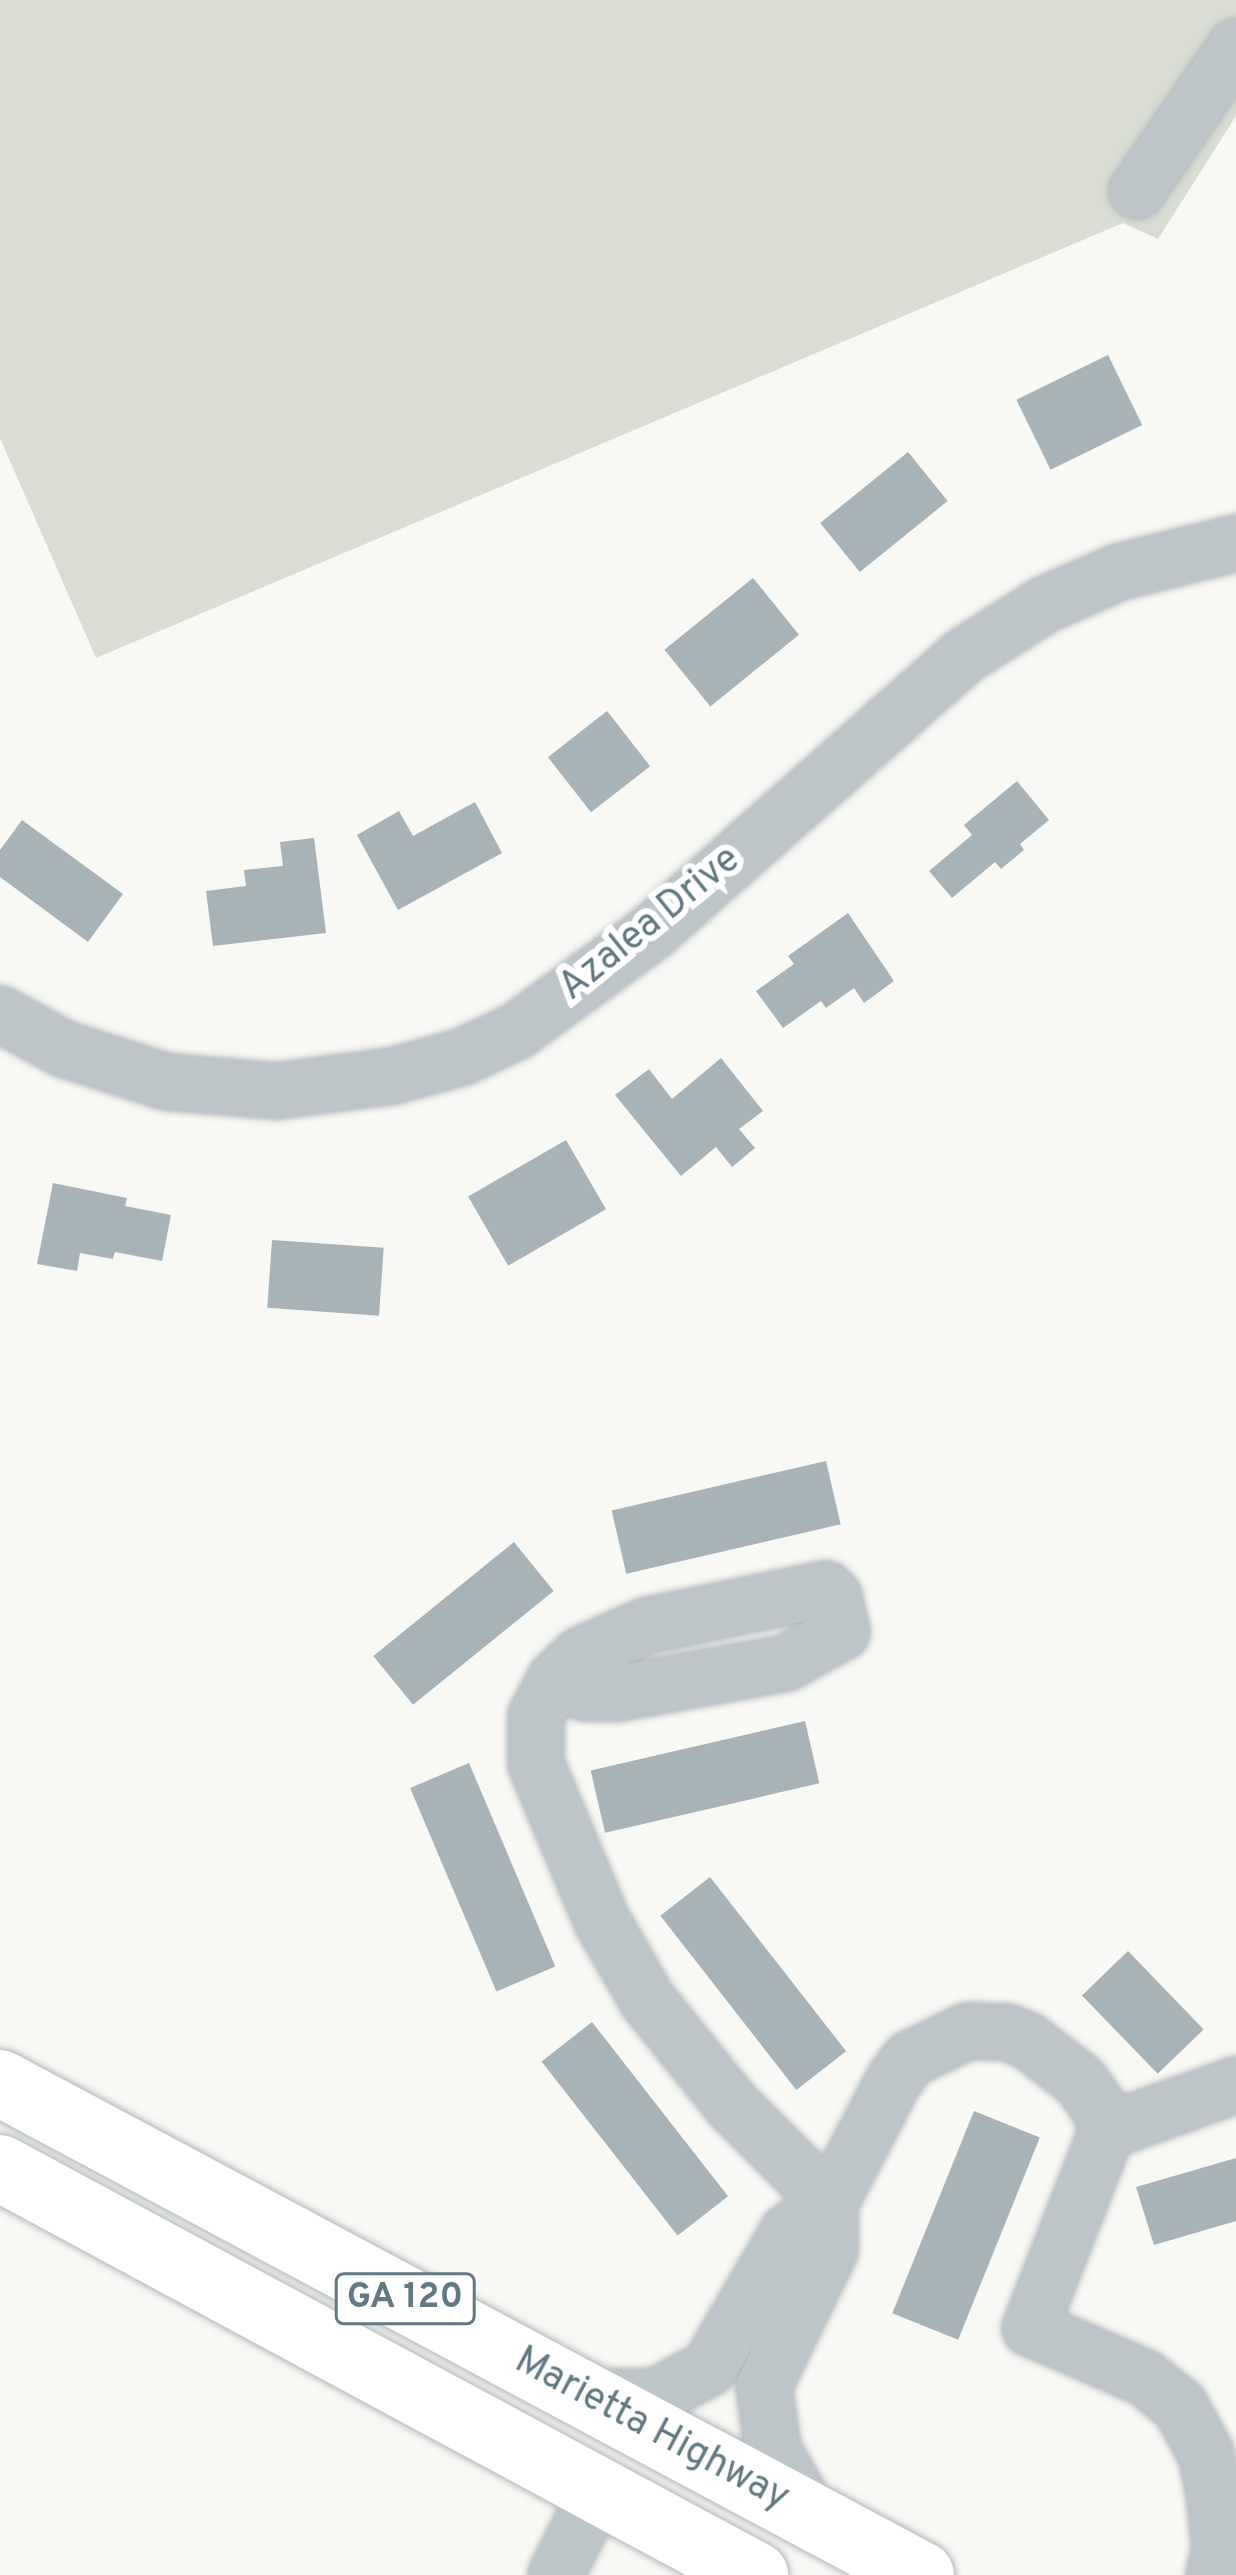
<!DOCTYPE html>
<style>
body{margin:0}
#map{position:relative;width:1236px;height:2575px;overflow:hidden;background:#f8f8f5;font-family:Overpass,sans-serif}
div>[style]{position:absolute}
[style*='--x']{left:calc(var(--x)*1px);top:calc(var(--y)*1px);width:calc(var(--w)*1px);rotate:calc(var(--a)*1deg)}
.green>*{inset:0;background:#d9ddd4}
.building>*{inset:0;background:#a7b3b7;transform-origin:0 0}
.roads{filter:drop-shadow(0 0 3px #b2b8bb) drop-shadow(0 0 3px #b2b8bb)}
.minor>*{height:54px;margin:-27px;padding:0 27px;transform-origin:27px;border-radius:27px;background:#bec5c8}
.highway>*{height:66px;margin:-33px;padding:0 33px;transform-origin:33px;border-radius:33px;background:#fff}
span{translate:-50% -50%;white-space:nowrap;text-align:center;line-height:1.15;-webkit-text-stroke:12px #fff;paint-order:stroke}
.shield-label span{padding:3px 9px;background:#fff;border:3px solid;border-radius:9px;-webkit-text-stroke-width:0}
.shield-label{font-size:36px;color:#617982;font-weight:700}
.street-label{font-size:39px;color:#617982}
</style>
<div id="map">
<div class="green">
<i style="clip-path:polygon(0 0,1236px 0,1236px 116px,1158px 239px,1123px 223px,96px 658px,0 438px)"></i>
</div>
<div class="building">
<i style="left:1108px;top:355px;width:78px;height:102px;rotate:64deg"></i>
<i style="left:908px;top:452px;width:63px;height:113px;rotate:51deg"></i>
<i style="left:753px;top:578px;width:73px;height:114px;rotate:51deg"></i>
<i style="left:607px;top:711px;width:70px;height:75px;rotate:52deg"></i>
<i style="clip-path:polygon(1017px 781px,1049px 820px,1020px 844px,1024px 850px,1001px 869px,995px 862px,952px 898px,929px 871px,972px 835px,964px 825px)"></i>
<i style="clip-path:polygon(475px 802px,502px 853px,398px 910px,357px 835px,399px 811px,413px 836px)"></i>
<i style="clip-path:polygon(22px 820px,123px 894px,88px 942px,0 877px,0 850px)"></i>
<i style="clip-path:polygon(314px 838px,326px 933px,213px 946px,206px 891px,246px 886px,244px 870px,283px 866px,280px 842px)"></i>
<i style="clip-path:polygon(848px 913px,894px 981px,864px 1003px,854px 988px,826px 1008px,821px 1001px,783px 1028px,756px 991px,794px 964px,788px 956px)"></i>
<i style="clip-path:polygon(721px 1058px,763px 1111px,739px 1129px,755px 1148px,732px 1167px,716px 1147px,681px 1176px,615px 1095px,649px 1069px,672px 1099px)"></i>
<i style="left:566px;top:1140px;width:80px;height:113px;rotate:60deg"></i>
<i style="clip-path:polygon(53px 1183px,127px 1198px,125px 1206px,171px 1215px,162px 1261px,115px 1252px,113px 1259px,80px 1253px,77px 1271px,37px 1264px)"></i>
<i style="left:272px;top:1240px;width:112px;height:68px;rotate:4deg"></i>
<i style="left:826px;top:1461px;width:65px;height:220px;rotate:77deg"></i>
<i style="left:514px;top:1542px;width:63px;height:181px;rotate:51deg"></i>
<i style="left:805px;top:1721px;width:64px;height:220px;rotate:77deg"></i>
<i style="left:469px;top:1763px;width:221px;height:64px;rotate:67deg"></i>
<i style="left:710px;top:1877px;width:221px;height:63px;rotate:52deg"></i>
<i style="left:1128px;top:1951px;width:109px;height:64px;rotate:46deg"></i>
<i style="left:592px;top:2022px;width:221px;height:64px;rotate:52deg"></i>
<i style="left:974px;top:2111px;width:71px;height:218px;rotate:22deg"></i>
<i style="clip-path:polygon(1236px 2158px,1236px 2221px,1154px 2245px,1136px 2187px)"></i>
</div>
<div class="roads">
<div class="minor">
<i style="--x:1137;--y:191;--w:175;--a:-55.5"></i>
<i style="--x:0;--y:1014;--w:73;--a:28.7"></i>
<i style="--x:64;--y:1049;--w:108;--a:17.8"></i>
<i style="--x:167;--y:1082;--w:109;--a:4.7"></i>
<i style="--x:276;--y:1091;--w:118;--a:-7.3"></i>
<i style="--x:393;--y:1076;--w:72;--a:-15.4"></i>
<i style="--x:462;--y:1057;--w:61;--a:-25.3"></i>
<i style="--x:517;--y:1031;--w:166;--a:-36.2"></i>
<i style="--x:651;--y:933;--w:418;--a:-41.5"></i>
<i style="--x:964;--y:656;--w:95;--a:-32.5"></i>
<i style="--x:1044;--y:605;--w:82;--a:-23.7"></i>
<i style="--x:1119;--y:572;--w:121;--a:-13.9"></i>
<i style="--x:555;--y:1680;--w:34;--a:23"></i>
<i style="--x:586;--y:1693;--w:33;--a:0"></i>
<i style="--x:619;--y:1693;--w:170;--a:-10.2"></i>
<i style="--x:786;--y:1663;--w:64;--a:-29"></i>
<i style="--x:842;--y:1632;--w:36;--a:-103"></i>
<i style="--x:834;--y:1597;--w:11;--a:-135"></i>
<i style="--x:826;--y:1589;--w:184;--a:168.4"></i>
<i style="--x:646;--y:1626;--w:71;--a:156"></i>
<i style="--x:581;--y:1655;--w:36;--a:136"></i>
<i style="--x:555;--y:1680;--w:41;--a:117.8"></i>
<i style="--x:536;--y:1716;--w:48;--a:90"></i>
<i style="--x:536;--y:1764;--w:170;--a:67.2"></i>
<i style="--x:602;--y:1921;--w:92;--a:60.1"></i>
<i style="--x:648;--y:2001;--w:134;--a:51.1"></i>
<i style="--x:732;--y:2105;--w:139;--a:45"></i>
<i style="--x:1107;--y:2131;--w:137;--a:-19.6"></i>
<i style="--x:589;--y:2397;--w:66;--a:0"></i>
<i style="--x:655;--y:2397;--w:61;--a:-28.2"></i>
<i style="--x:709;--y:2368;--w:157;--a:-59.8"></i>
<i style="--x:788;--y:2232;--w:51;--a:-34.6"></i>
<i style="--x:830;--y:2203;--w:139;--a:-62.5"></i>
<i style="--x:894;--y:2080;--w:26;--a:-53"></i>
<i style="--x:910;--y:2059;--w:64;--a:-25.8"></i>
<i style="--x:968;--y:2031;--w:38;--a:2"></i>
<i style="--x:1006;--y:2032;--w:22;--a:21"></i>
<i style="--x:1027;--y:2040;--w:67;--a:37.7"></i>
<i style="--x:1080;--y:2081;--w:34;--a:54"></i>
<i style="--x:1100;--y:2109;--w:23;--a:72"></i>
<i style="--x:1107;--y:2131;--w:212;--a:111.3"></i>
<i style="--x:1030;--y:2328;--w:125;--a:23.5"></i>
<i style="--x:1145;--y:2378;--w:45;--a:38.7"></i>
<i style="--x:1180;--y:2406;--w:55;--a:61.6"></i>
<i style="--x:1206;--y:2454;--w:38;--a:78"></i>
<i style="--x:1214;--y:2491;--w:58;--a:84.1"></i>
<i style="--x:1220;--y:2549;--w:27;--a:103"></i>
<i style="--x:810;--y:2515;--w:75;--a:-119.6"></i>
<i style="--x:773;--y:2450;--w:65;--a:-98"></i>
<i style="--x:764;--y:2386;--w:151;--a:-64.1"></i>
<i style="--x:830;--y:2250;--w:47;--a:-90"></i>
<i style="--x:556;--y:2575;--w:94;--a:-63.4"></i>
</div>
<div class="highway">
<i style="--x:0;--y:2083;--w:1044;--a:28.11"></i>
<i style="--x:0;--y:2168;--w:858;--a:28.33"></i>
</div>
</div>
<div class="shield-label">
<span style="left:405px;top:2299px">GA 120</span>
</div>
<div class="street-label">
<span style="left:651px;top:925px;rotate:-39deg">Azalea Drive</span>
<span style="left:651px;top:2431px;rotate:28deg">Marietta Highway</span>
</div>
</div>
